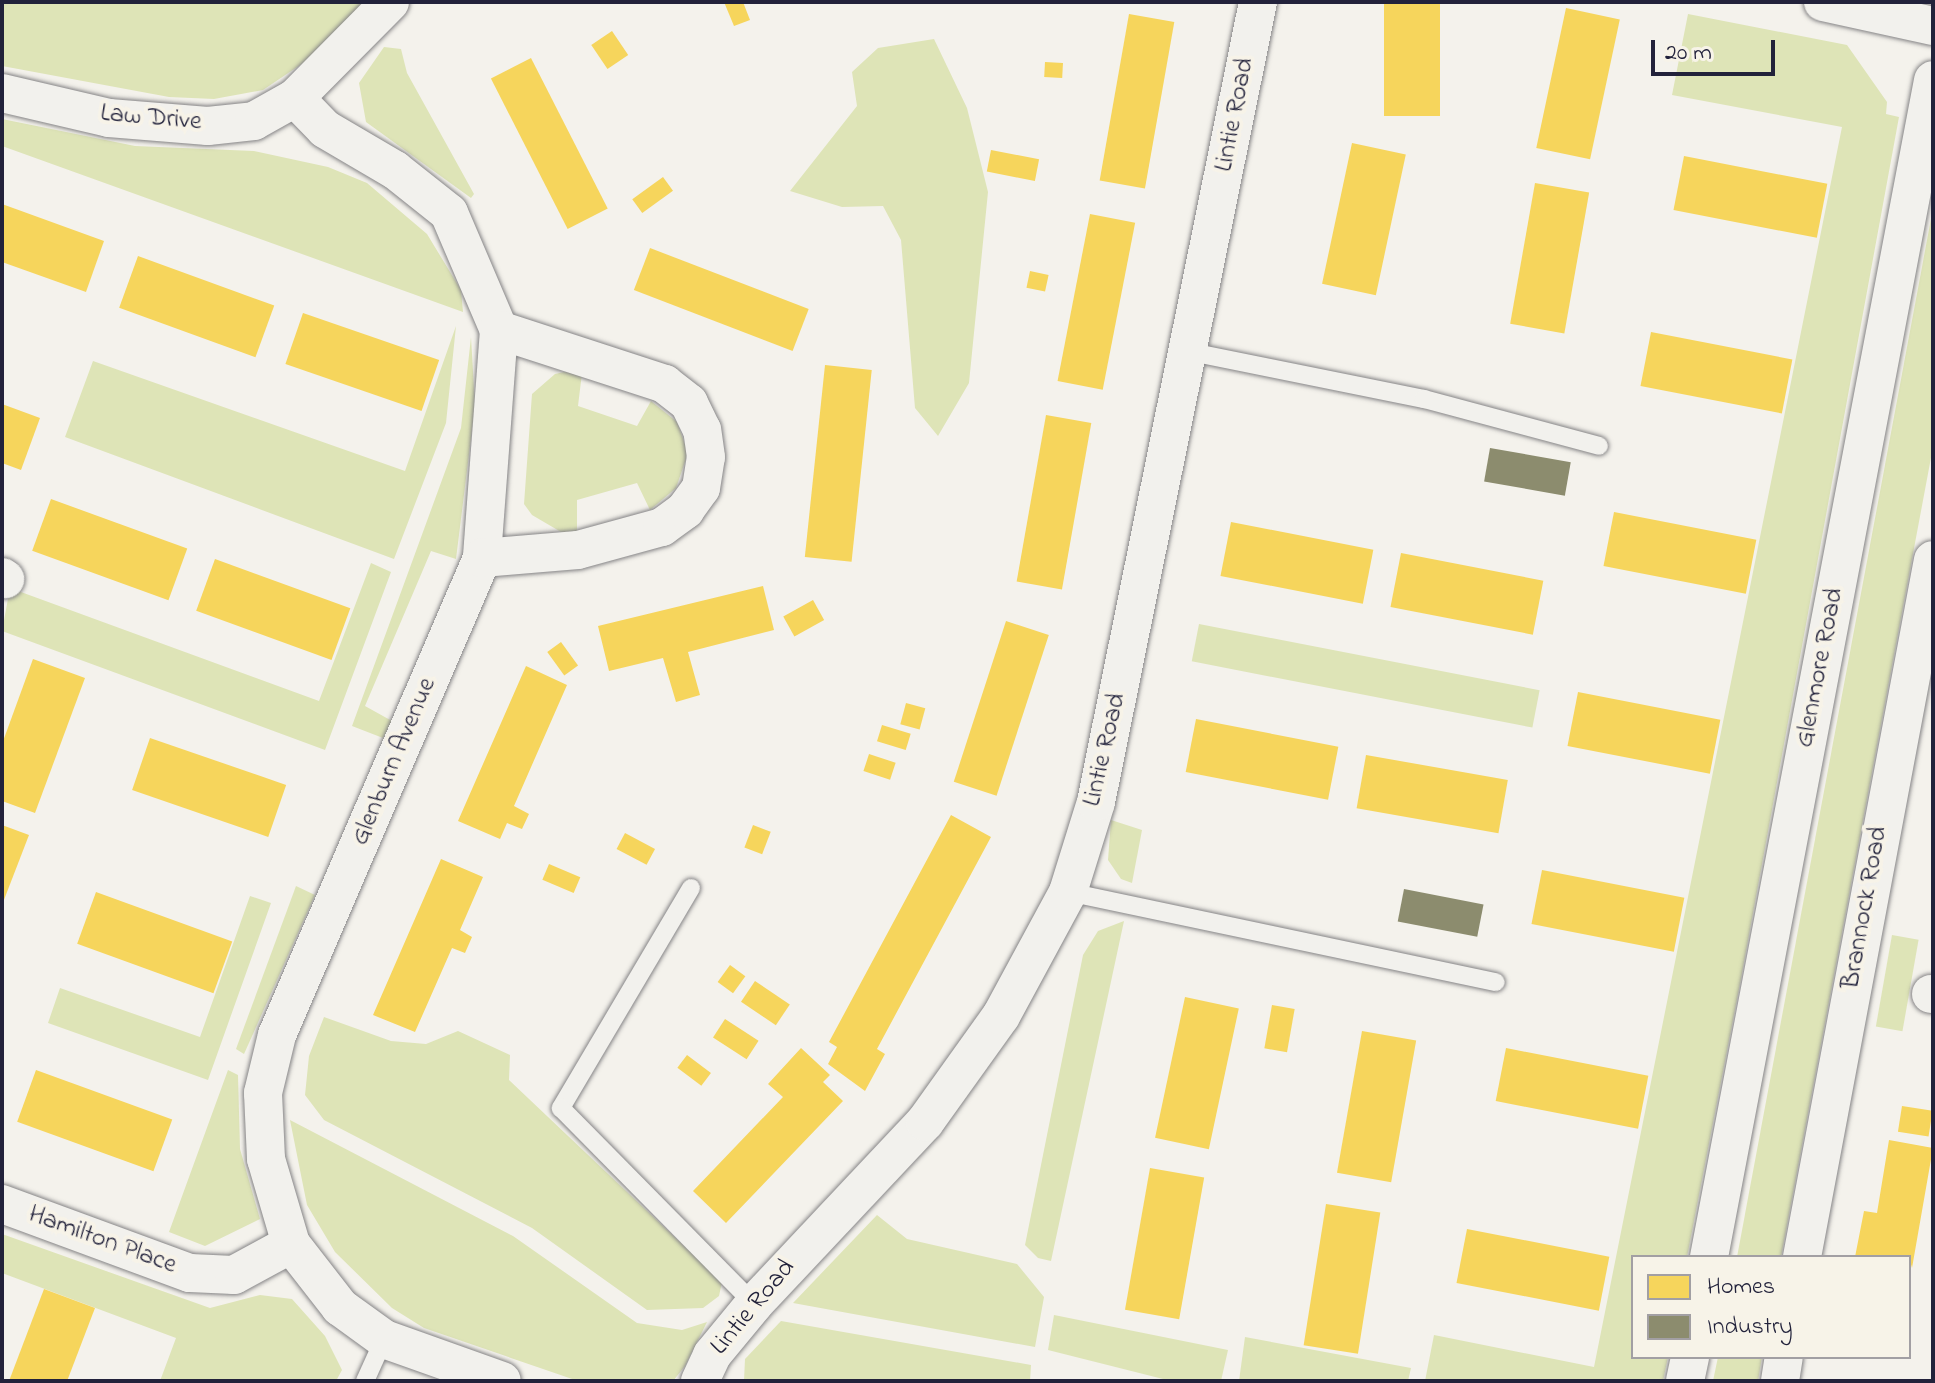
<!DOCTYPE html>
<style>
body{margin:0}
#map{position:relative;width:1935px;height:1383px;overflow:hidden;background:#f4f2ec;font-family:"Indie Flower",sans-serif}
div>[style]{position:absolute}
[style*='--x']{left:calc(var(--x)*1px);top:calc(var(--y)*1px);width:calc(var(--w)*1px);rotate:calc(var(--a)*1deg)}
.green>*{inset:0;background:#dee4b7;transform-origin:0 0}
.homes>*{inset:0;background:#f6d55c;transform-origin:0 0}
.industry>*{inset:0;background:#8c8c6e;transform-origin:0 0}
.roads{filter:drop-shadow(0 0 2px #858486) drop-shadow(0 0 2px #858486)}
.lane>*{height:18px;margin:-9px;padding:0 9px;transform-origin:9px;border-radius:9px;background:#f2f1ed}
.street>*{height:38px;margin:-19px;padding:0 19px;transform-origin:19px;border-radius:19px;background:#f2f1ed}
span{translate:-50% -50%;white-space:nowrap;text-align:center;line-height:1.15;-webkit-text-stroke:8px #f7f3e8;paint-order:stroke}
.street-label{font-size:26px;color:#22223b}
.frame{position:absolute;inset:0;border:4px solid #22223b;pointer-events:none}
.legend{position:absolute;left:1631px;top:1255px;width:280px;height:104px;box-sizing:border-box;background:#f7f3e8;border:2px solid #a29fa3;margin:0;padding:10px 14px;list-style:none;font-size:24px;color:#22223b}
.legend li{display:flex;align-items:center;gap:16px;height:40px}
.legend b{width:40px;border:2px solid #a29fa3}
.scale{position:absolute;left:1651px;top:40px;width:124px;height:36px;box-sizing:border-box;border:4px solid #22223b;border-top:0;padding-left:10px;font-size:24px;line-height:28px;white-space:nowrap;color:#22223b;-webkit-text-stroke:6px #f7f3e8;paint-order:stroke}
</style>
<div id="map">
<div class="green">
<i style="clip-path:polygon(2px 2px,365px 2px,309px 59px,263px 90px,214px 99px,169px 97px,2px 66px)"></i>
<i style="clip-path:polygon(1688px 14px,1847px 45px,1887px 102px,1886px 114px,1899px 117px,1740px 984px,1687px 1257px,1633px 1257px,1633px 1357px,1668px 1357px,1663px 1381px,1425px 1381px,1434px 1335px,1594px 1367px,1842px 127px,1672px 95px)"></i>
<i style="clip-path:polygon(934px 39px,967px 108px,988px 192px,969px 383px,938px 436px,915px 408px,901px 240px,883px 206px,842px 207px,790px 191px,857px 106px,852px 72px,878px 48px)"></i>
<i style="clip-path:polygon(384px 47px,401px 49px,407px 73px,474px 194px,471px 198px,366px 122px,359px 83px)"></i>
<i style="clip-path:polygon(2px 119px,135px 146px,254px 151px,328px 167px,367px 183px,427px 234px,461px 290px,463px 312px,2px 146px)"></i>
<i style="clip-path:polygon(1933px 208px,1933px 447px,1822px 1039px,1781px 1257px,1737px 1257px)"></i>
<i style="clip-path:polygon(456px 326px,446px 423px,394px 559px,65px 437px,93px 361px,405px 471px)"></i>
<i style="clip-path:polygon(471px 337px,475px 406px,456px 559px,431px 551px,365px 706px,392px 721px,383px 738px,352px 726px,461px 428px)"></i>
<i style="clip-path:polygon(573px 370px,582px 373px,578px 406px,637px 426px,651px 401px,677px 422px,688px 453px,676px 488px,650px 510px,637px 483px,577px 500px,577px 532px,561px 532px,532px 515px,524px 504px,532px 394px,555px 374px)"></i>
<i style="clip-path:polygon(371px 563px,391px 572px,325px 750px,2px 631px,10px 588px,319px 701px)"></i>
<i style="left:1199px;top:624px;width:347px;height:38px;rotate:11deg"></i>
<i style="clip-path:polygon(1111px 820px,1142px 830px,1132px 883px,1121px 879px,1108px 860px)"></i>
<i style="clip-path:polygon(296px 886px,315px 895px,244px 1054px,236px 1049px)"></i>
<i style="clip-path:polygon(250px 896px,271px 903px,208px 1080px,48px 1023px,60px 988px,200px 1037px)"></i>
<i style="clip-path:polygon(1124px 921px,1051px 1261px,1038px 1258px,1025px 1245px,1083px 955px,1098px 931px)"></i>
<i style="left:1892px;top:935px;width:27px;height:93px;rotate:10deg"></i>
<i style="clip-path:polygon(324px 1017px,391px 1041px,426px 1044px,458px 1031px,510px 1055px,509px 1080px,722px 1282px,719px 1296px,703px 1308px,647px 1310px,532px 1228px,324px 1120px,305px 1095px,309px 1056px)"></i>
<i style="clip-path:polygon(228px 1070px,238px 1075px,240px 1149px,260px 1219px,205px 1246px,169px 1232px)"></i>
<i style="clip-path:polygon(290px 1120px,513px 1236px,637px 1323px,682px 1330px,707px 1322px,685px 1366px,673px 1381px,578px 1381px,424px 1328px,392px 1308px,335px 1252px,307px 1205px)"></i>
<i style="clip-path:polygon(877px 1215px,907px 1239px,1017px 1264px,1044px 1297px,1035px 1347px,793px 1303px)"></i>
<i style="clip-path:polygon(2px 1234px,210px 1308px,260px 1295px,292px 1299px,325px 1336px,342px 1370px,336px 1381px,160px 1381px,176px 1338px,2px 1273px)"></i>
<i style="clip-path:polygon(1054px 1315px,1228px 1350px,1221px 1381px,1171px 1381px,1048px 1350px)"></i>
<i style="clip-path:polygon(781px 1321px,1031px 1365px,1030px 1381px,744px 1381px,745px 1359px)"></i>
<i style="clip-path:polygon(1245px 1337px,1411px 1368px,1408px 1381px,1239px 1381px)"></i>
<i style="clip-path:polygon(1718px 1357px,1762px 1357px,1758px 1381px,1713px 1381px)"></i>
</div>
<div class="homes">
<i style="clip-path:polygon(724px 2px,743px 2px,750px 20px,734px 26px)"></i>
<i style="left:1384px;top:2px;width:56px;height:114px"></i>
<i style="left:1566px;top:8px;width:55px;height:143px;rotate:12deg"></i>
<i style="left:1129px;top:14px;width:46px;height:169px;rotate:10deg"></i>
<i style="left:612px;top:31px;width:29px;height:25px;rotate:56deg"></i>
<i style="left:531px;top:58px;width:169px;height:45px;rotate:63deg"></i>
<i style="left:1045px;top:62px;width:18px;height:15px;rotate:3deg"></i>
<i style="left:1352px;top:143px;width:55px;height:144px;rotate:12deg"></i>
<i style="left:991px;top:150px;width:49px;height:22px;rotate:11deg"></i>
<i style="left:1684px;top:156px;width:146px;height:55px;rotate:11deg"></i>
<i style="left:663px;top:177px;width:17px;height:38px;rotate:54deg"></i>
<i style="left:1535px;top:183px;width:55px;height:143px;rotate:10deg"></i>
<i style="clip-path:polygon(2px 204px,104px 241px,86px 292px,2px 262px)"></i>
<i style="left:1090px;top:214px;width:46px;height:170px;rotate:11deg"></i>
<i style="left:650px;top:248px;width:170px;height:45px;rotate:21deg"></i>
<i style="left:138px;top:256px;width:145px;height:55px;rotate:20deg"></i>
<i style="left:1030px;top:271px;width:19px;height:17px;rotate:12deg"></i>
<i style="left:303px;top:313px;width:144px;height:54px;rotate:19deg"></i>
<i style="left:1651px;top:332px;width:144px;height:55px;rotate:11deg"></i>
<i style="left:825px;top:365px;width:47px;height:193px;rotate:6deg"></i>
<i style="clip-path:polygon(2px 404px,40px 418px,21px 470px,2px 463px)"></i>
<i style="left:1046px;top:415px;width:46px;height:169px;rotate:10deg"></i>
<i style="left:51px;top:499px;width:145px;height:55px;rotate:20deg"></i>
<i style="left:1614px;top:512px;width:145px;height:55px;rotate:11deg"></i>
<i style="left:1231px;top:522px;width:145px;height:55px;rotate:11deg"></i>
<i style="left:1401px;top:553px;width:145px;height:55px;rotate:11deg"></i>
<i style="left:215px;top:559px;width:144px;height:55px;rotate:20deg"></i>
<i style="clip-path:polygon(763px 586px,774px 630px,688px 652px,700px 695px,676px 702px,663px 658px,609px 671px,598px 626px)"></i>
<i style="left:813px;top:600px;width:23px;height:34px;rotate:61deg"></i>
<i style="left:1006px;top:621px;width:45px;height:169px;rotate:18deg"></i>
<i style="left:561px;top:642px;width:29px;height:17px;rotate:54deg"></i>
<i style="clip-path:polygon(33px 659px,85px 678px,35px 813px,2px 801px,2px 744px)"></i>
<i style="clip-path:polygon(526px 666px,567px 685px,514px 806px,529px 814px,522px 829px,507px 823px,500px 839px,458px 821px)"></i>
<i style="left:1578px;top:692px;width:145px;height:55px;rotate:11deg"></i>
<i style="left:906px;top:703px;width:20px;height:22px;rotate:15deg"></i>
<i style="left:1196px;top:719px;width:145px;height:54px;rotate:11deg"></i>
<i style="left:882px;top:725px;width:30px;height:17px;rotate:17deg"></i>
<i style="left:150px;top:738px;width:144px;height:55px;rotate:19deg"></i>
<i style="left:869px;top:754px;width:28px;height:18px;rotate:18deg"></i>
<i style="left:1366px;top:755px;width:144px;height:54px;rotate:10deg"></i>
<i style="clip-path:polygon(951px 815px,991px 837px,877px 1049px,885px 1054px,865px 1091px,828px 1064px,837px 1047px,829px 1042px)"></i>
<i style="clip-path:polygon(2px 825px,29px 835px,2px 905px)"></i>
<i style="left:753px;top:825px;width:19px;height:24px;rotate:21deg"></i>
<i style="left:625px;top:833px;width:34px;height:18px;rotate:28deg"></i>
<i style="clip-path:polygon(441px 859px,483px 877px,460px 930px,472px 937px,465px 953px,452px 948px,415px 1032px,373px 1015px)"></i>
<i style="left:549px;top:864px;width:34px;height:17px;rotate:23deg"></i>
<i style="left:1542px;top:870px;width:145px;height:55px;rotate:11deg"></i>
<i style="left:96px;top:892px;width:145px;height:55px;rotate:20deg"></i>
<i style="left:730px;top:965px;width:19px;height:21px;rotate:36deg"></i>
<i style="left:755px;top:981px;width:42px;height:25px;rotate:34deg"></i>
<i style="left:1185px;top:997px;width:55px;height:144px;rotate:12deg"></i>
<i style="left:1272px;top:1005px;width:23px;height:44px;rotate:10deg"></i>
<i style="left:725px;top:1019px;width:40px;height:22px;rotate:33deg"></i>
<i style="left:1362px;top:1031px;width:55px;height:144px;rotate:10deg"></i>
<i style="clip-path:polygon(801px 1048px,830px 1075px,823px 1082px,843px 1101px,726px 1223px,693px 1191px,783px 1097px,768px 1084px)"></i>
<i style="left:1506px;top:1048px;width:145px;height:54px;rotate:11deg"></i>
<i style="left:687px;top:1055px;width:30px;height:16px;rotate:37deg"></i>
<i style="left:36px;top:1070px;width:145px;height:55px;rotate:20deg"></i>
<i style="left:1902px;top:1106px;width:31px;height:26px;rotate:9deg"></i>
<i style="clip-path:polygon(1889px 1140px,1933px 1148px,1912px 1268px,1909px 1257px,1855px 1257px,1864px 1211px,1877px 1213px)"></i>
<i style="left:1150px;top:1168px;width:55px;height:144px;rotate:10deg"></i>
<i style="left:1326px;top:1204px;width:55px;height:143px;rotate:9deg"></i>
<i style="left:1467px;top:1229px;width:145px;height:55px;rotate:11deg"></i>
<i style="clip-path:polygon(44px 1289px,95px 1308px,69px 1376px,67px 1381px,9px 1381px)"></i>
</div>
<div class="industry">
<i style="left:1490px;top:448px;width:82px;height:34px;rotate:10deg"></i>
<i style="left:1404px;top:889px;width:81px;height:33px;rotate:11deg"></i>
</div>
<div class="roads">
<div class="lane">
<i style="--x:1191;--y:352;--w:238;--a:11.4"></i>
<i style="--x:1424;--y:399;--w:181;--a:15"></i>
<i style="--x:691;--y:888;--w:256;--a:120.6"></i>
<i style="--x:561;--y:1108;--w:275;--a:45.4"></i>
<i style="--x:1068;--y:892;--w:437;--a:11.9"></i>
<i style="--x:365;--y:1381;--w:46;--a:-65.7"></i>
</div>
<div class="street">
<i style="--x:1823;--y:2;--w:113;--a:12.3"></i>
<i style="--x:2;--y:93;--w:110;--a:13.2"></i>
<i style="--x:109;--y:118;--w:99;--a:4.6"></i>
<i style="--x:208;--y:126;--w:46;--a:-6.2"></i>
<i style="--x:254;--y:121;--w:47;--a:-29.3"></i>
<i style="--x:295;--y:98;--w:135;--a:-45.3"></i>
<i style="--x:295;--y:98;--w:43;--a:45.9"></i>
<i style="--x:325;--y:129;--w:81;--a:30.4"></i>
<i style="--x:395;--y:170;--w:69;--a:38.5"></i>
<i style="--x:449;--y:213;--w:127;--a:66.9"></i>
<i style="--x:499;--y:330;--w:229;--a:94.3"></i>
<i style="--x:482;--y:558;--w:519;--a:113.26"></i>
<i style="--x:277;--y:1035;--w:60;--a:103.6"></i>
<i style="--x:263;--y:1093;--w:66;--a:87.4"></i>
<i style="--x:266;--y:1159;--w:89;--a:73.6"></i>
<i style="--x:291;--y:1244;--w:80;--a:52.1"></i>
<i style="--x:340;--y:1307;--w:54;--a:36"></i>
<i style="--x:384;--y:1339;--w:125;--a:19.6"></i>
<i style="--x:482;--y:558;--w:96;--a:-4.8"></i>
<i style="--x:578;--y:550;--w:87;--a:-15.3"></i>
<i style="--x:662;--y:527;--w:29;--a:-36"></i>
<i style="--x:685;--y:510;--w:27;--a:-54"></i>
<i style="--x:701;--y:488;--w:31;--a:-81"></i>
<i style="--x:706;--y:457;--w:27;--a:-98"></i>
<i style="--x:702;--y:430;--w:30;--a:-116"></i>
<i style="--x:689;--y:403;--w:31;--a:-142"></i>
<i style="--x:665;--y:384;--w:175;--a:-162"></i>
<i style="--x:2;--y:577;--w:4;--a:34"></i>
<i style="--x:1931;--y:994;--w:2;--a:0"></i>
<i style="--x:2;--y:1204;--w:200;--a:20.2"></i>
<i style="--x:190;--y:1273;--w:44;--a:2.6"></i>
<i style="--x:234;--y:1275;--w:65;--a:-28.5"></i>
<i style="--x:1709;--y:1257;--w:1198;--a:-79.22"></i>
<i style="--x:1802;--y:1257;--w:709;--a:-79.36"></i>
<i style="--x:700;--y:1381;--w:29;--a:-65"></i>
<i style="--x:712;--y:1355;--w:66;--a:-50.5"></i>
<i style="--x:754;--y:1304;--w:250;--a:-46.8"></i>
<i style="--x:925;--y:1122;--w:130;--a:-54.4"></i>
<i style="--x:1001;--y:1016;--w:141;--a:-61.6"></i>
<i style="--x:1068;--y:892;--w:94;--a:-72.7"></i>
<i style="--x:1096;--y:802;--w:816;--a:-78.55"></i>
<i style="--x:1685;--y:1381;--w:25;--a:-78"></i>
<i style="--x:1780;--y:1381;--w:24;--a:-81"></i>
</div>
</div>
<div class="street-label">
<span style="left:1236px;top:115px;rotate:-79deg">Lintie Road</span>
<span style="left:151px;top:119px;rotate:5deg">Law Drive</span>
<span style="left:1821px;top:668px;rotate:-79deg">Glenmore Road</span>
<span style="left:1106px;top:750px;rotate:-77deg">Lintie Road</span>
<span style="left:395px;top:762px;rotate:-67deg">Glenburn Avenue</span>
<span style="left:1866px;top:908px;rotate:-80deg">Brannock Road</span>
<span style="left:102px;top:1241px;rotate:20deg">Hamilton Place</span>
<span style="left:754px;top:1308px;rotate:-50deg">Lintie Road</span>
</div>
<div class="frame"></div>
<ul class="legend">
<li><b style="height:22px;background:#f6d55c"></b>Homes</li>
<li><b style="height:22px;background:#8c8c6e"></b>Industry</li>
</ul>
<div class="scale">20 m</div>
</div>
